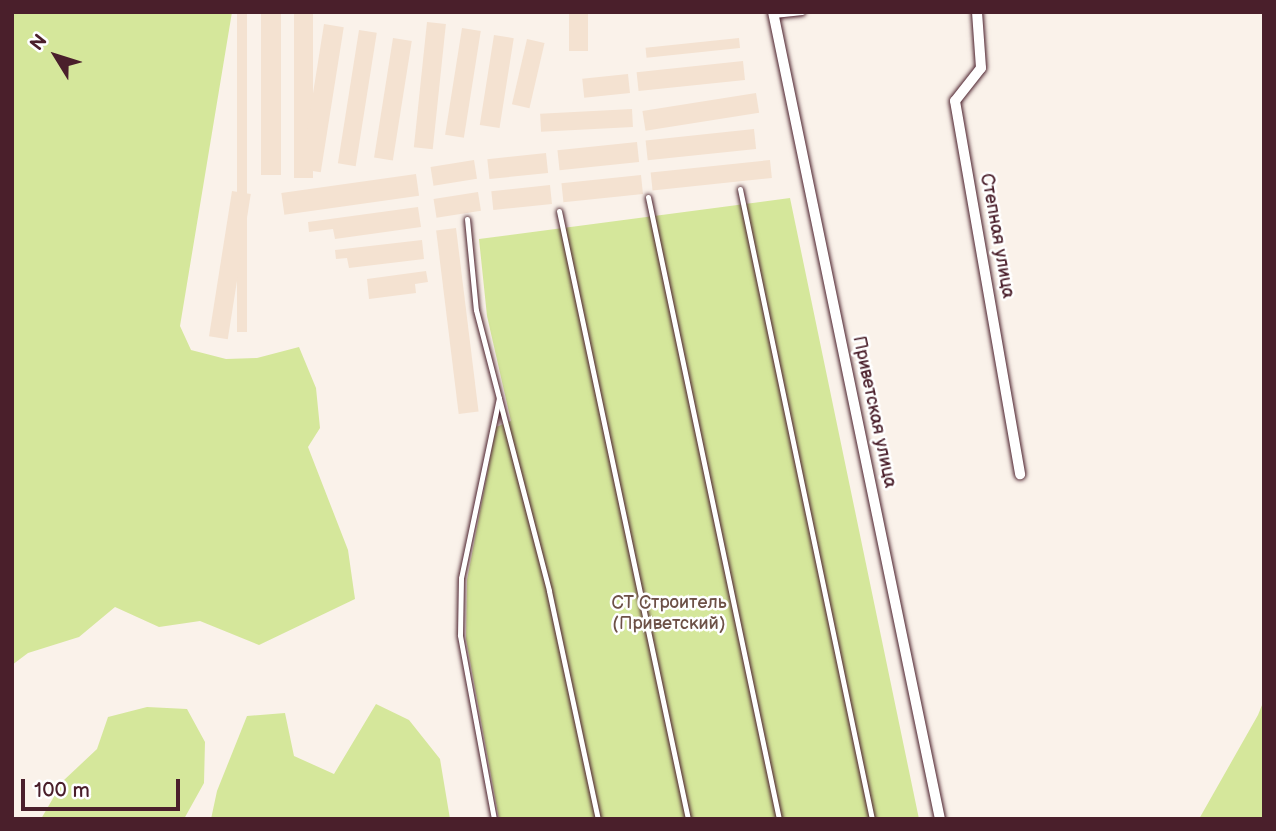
<!DOCTYPE html>
<meta charset="utf-8">
<style>
body{margin:0}
#map{position:relative;width:1276px;height:831px;overflow:hidden;background:#faf2ea;font-family:"Balsamiq Sans",sans-serif}
div>[style]{position:absolute}
[style*='--x']{left:calc(var(--x)*1px);top:calc(var(--y)*1px);width:calc(var(--w)*1px);rotate:calc(var(--a)*1deg)}
.built>*{inset:0;background:#f4e2d1;transform-origin:0 0}
.green>*{inset:0;background:#d5e79b}
.roads{filter:drop-shadow(0 0 2px #4a1f2b) drop-shadow(0 0 2px #4a1f2b)}
.lane>*{height:5px;margin:-2.5px;padding:0 2.5px;transform-origin:2.5px;border-radius:2.5px;background:#fff}
.street>*{height:10px;margin:-5px;padding:0 5px;transform-origin:5px;border-radius:5px;background:#fff}
span{translate:-50% -50%;white-space:nowrap;text-align:center;line-height:1.15;-webkit-text-stroke:5px #fff;paint-order:stroke}
.street-label{font-size:18px;color:#4a1f2b}
.park-label{font-size:18px;color:#6d5147}
.frame{position:absolute;inset:0;border:14px solid #4a1f2b;pointer-events:none}
.north{position:absolute;left:21px;top:21px;width:70px;height:70px;-webkit-text-stroke:5px #fff;paint-order:stroke;rotate:308deg;font-size:19px;font-weight:700;line-height:28px;text-align:center;color:#4a1f2b}
.north::after{content:'';display:block;margin:auto;width:24px;height:32px;background:#4a1f2b;clip-path:polygon(50% 0,100% 100%,50% 72%,0 100%)}
.scale{position:absolute;left:21px;top:779px;width:159px;height:32px;box-sizing:border-box;border:4px solid #4a1f2b;border-top:0;padding-left:9px;font-size:21px;line-height:24px;white-space:nowrap;color:#4a1f2b;-webkit-text-stroke:5px #fff;paint-order:stroke}
</style>
<div id="map">
<div class="built">
<i style="left:237px;top:12px;width:10px;height:320px"></i>
<i style="left:261px;top:12px;width:20px;height:163px"></i>
<i style="left:294px;top:12px;width:19px;height:166px"></i>
<i style="left:569px;top:12px;width:19px;height:39px"></i>
<i style="left:427px;top:22px;width:19px;height:126px;rotate:6deg"></i>
<i style="left:324px;top:24px;width:20px;height:147px;rotate:9deg"></i>
<i style="left:462px;top:28px;width:19px;height:108px;rotate:9deg"></i>
<i style="left:359px;top:30px;width:18px;height:135px;rotate:9deg"></i>
<i style="left:494px;top:35px;width:20px;height:91px;rotate:9deg"></i>
<i style="left:393px;top:38px;width:19px;height:121px;rotate:9deg"></i>
<i style="left:739px;top:38px;width:10px;height:94px;rotate:84deg"></i>
<i style="left:527px;top:39px;width:18px;height:67px;rotate:13deg"></i>
<i style="left:743px;top:61px;width:19px;height:107px;rotate:84deg"></i>
<i style="left:628px;top:74px;width:19px;height:46px;rotate:84deg"></i>
<i style="left:756px;top:93px;width:20px;height:115px;rotate:81deg"></i>
<i style="left:632px;top:109px;width:18px;height:92px;rotate:87deg"></i>
<i style="left:754px;top:129px;width:20px;height:109px;rotate:84deg"></i>
<i style="left:637px;top:142px;width:20px;height:80px;rotate:84deg"></i>
<i style="left:546px;top:153px;width:20px;height:59px;rotate:84deg"></i>
<i style="left:474px;top:160px;width:19px;height:44px;rotate:81deg"></i>
<i style="left:770px;top:160px;width:18px;height:120px;rotate:84deg"></i>
<i style="left:416px;top:174px;width:22px;height:136px;rotate:82deg"></i>
<i style="left:641px;top:175px;width:19px;height:80px;rotate:84deg"></i>
<i style="left:550px;top:185px;width:19px;height:59px;rotate:84deg"></i>
<i style="left:232px;top:191px;width:19px;height:147px;rotate:9deg"></i>
<i style="left:478px;top:192px;width:19px;height:45px;rotate:81deg"></i>
<i style="clip-path:polygon(418px 207px,421px 227px,335px 239px,333px 229px,309px 232px,308px 222px)"></i>
<i style="left:456px;top:228px;width:185px;height:20px;rotate:83deg"></i>
<i style="clip-path:polygon(422px 240px,424px 259px,349px 268px,347px 258px,336px 259px,335px 250px)"></i>
<i style="clip-path:polygon(426px 271px,428px 282px,415px 284px,416px 293px,369px 299px,367px 279px)"></i>
</div>
<div class="green">
<i style="clip-path:polygon(12px 12px,232px 12px,180px 326px,191px 350px,226px 359px,257px 358px,299px 347px,316px 388px,320px 428px,308px 447px,348px 550px,355px 599px,259px 645px,200px 621px,159px 627px,115px 607px,79px 637px,28px 653px,12px 665px)"></i>
<i style="clip-path:polygon(790px 198px,919px 819px,499px 819px,466px 639px,467px 580px,496px 427px,511px 421px,487px 316px,479px 239px)"></i>
<i style="clip-path:polygon(1264px 700px,1264px 819px,1199px 819px,1258px 715px)"></i>
<i style="clip-path:polygon(376px 704px,409px 720px,440px 759px,450px 819px,211px 819px,217px 791px,247px 716px,285px 713px,294px 756px,334px 774px)"></i>
<i style="clip-path:polygon(147px 707px,187px 709px,205px 742px,204px 783px,184px 819px,41px 819px,63px 781px,97px 749px,108px 717px)"></i>
</div>
<div class="roads">
<div class="lane">
<i style="--x:774;--y:15;--w:28;--a:-6"></i>
<i style="--x:740;--y:189;--w:644;--a:78.17"></i>
<i style="--x:648;--y:197;--w:636;--a:78.11"></i>
<i style="--x:559;--y:211;--w:622;--a:78.02"></i>
<i style="--x:467;--y:219;--w:91;--a:84.4"></i>
<i style="--x:476;--y:310;--w:290;--a:75.4"></i>
<i style="--x:549;--y:591;--w:233;--a:77.9"></i>
<i style="--x:494;--y:819;--w:187;--a:-100.5"></i>
<i style="--x:460;--y:635;--w:57;--a:-89"></i>
<i style="--x:461;--y:578;--w:184;--a:-78.1"></i>
</div>
<div class="street">
<i style="--x:773;--y:12;--w:824;--a:78.31"></i>
<i style="--x:977;--y:12;--w:56;--a:85.9"></i>
<i style="--x:981;--y:68;--w:42;--a:128.2"></i>
<i style="--x:955;--y:101;--w:379;--a:80.1"></i>
</div>
</div>
<div class="street-label">
<span style="left:997px;top:236px;rotate:80deg">Степная улица</span>
<span style="left:874px;top:412px;rotate:78deg">Приветская улица</span>
</div>
<div class="park-label">
<span style="left:669px;top:614px">СТ Строитель<br>(Приветский)</span>
</div>
<div class="frame"></div>
<div class="north">N</div>
<div class="scale">100 m</div>
</div>
